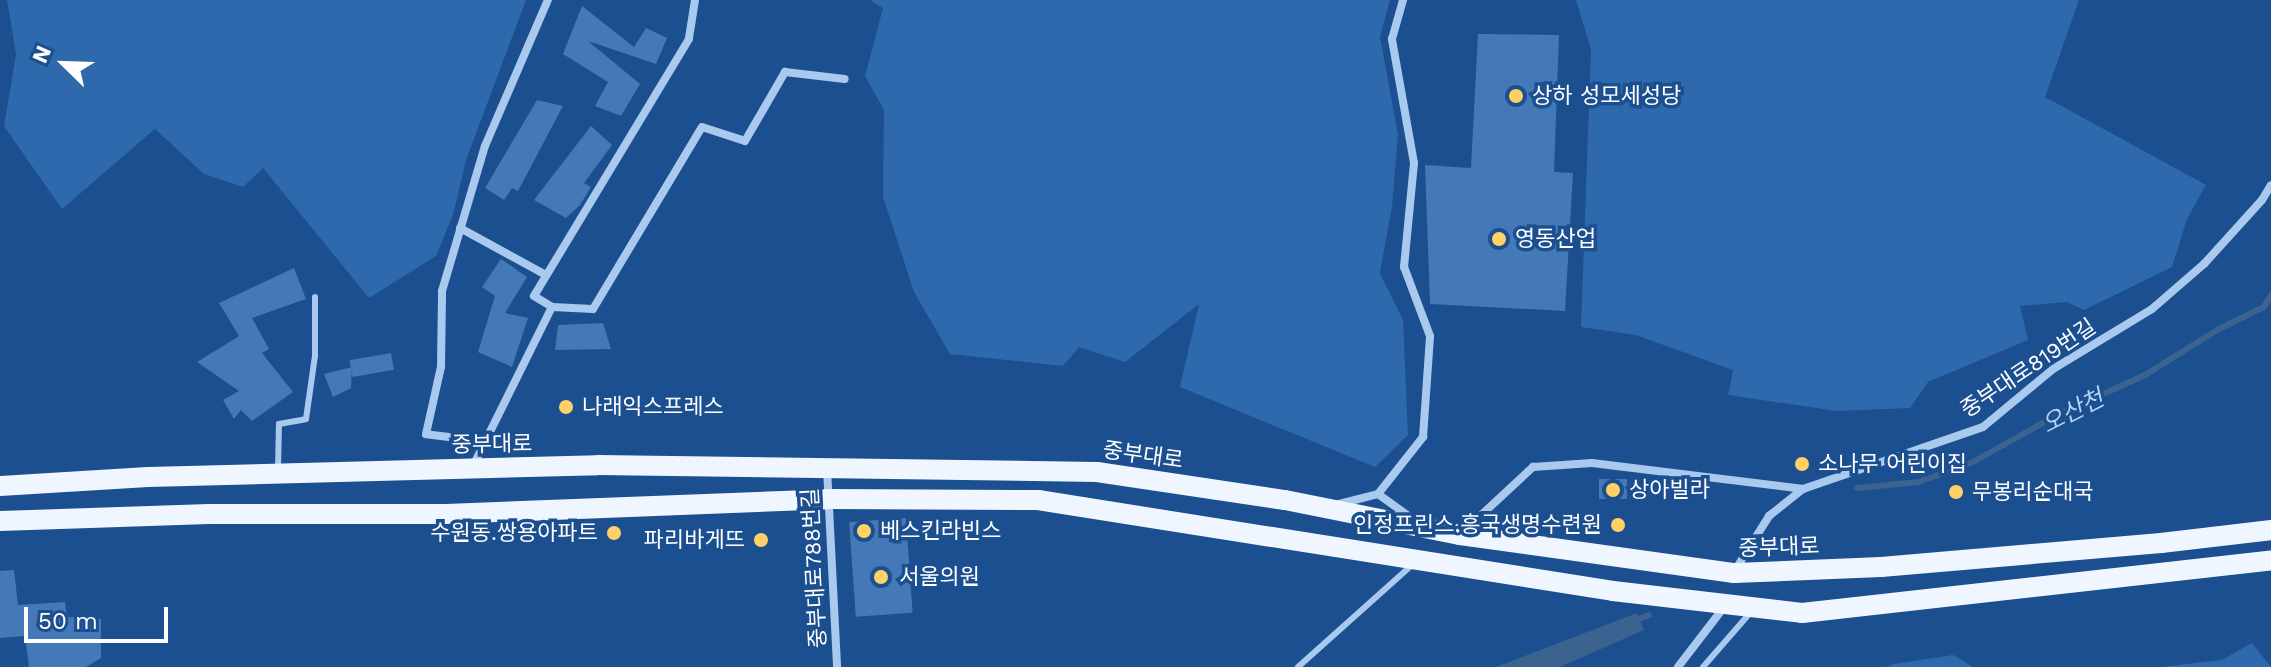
<!DOCTYPE html>
<meta charset="utf-8">
<style>
body{margin:0}
#map{position:relative;width:2271px;height:667px;overflow:hidden;background:#1b4f8f;font-family:"Work Sans","Noto Sans KR",sans-serif}
div>[style]{position:absolute}
[style*='--x']{left:calc(var(--x)*1px);top:calc(var(--y)*1px);width:calc(var(--w)*1px);rotate:calc(var(--a)*1deg)}
.green>*{inset:0;background:#2e69ad}
.water>*{inset:0;background:#3c6290}
.stream>*{height:6px;margin:-3px;padding:0 3px;transform-origin:3px;border-radius:3px;background:#3c6290}
.building>*{inset:0;background:#4478b7;transform-origin:0 0}
.lane>*{height:6px;margin:-3px;padding:0 3px;transform-origin:3px;border-radius:3px;background:#a9c9ee}
.street>*{height:8px;margin:-4px;padding:0 4px;transform-origin:4px;border-radius:4px;background:#a9c9ee}
.primary>*{height:20px;margin:-10px;padding:0 10px;transform-origin:10px;border-radius:10px;background:#f0f6ff}
.dots>*{width:22px;height:22px;translate:-50% -50%;box-sizing:border-box;border:4px solid #1b4f8f;border-radius:50%}
span{translate:-50% -50%;white-space:nowrap;text-align:center;line-height:1.15;-webkit-text-stroke:7px #1b4f8f;paint-order:stroke}
.poi-label{font-size:22px;color:#fff}
.left{translate:0 -50%;text-align:left}
.right{translate:-100% -50%;text-align:right}
.street-label{font-size:22px;color:#fff}
.water-label{font-size:24px;color:#b5d3f5;font-style:italic}
.north{position:absolute;left:24px;top:24px;width:80px;height:80px;-webkit-text-stroke:6px #1b4f8f;paint-order:stroke;rotate:293deg;font-size:22px;font-weight:700;line-height:32px;text-align:center;color:#fff}
.north::after{content:'';display:block;margin:auto;width:28px;height:36px;background:#fff;clip-path:polygon(50% 0,100% 100%,50% 72%,0 100%)}
.scale{position:absolute;left:24px;top:607px;width:144px;height:36px;box-sizing:border-box;border:4px solid #fff;border-top:0;padding-left:10px;font-size:24px;line-height:28px;white-space:nowrap;color:#fff;-webkit-text-stroke:6px #1b4f8f;paint-order:stroke}
</style>
<div id="map">
<div class="green">
<i style="clip-path:polygon(7px 0,526px 0,466px 160px,453px 215px,436px 256px,369px 298px,263px 168px,243px 187px,204px 174px,155px 129px,62px 209px,4px 126px,16px 54px)"></i>
<i style="clip-path:polygon(870px 0,1390px 0,1380px 37px,1398px 135px,1392px 207px,1380px 273px,1403px 320px,1408px 435px,1375px 467px,1180px 387px,1199px 304px,1125px 362px,1079px 347px,1063px 366px,950px 354px,914px 292px,883px 197px,884px 110px,865px 76px,883px 8px)"></i>
<i style="clip-path:polygon(1576px 0,2079px 0,2045px 97px,2206px 185px,2187px 219px,2172px 267px,2084px 310px,2067px 302px,2020px 306px,2028px 340px,1928px 382px,1910px 408px,1837px 411px,1728px 395px,1733px 370px,1636px 335px,1581px 327px,1591px 49px)"></i>
<i style="clip-path:polygon(2252px 643px,2271px 667px,2160px 667px,2222px 660px)"></i>
<i style="clip-path:polygon(1953px 655px,1973px 667px,1886px 667px,1894px 664px)"></i>
</div>
<div class="water">
<i style="clip-path:polygon(1637px 613px,1644px 630px,1560px 667px,1496px 667px)"></i>
</div>
<div class="stream">
<i style="--x:1857;--y:488;--w:62;--a:-5.5"></i>
<i style="--x:1919;--y:482;--w:58;--a:-20.3"></i>
<i style="--x:1973;--y:462;--w:98;--a:-29.2"></i>
<i style="--x:2059;--y:414;--w:94;--a:-24.4"></i>
<i style="--x:2145;--y:375;--w:87;--a:-31.9"></i>
<i style="--x:2219;--y:329;--w:50;--a:-26.1"></i>
<i style="--x:2264;--y:307;--w:14;--a:-60"></i>
<i style="--x:1634;--y:621;--w:16;--a:-22"></i>
</div>
<div class="building">
<i style="clip-path:polygon(582px 6px,634px 47px,646px 28px,667px 38px,656px 64px,588px 41px,640px 84px,621px 116px,595px 106px,608px 82px,563px 54px)"></i>
<i style="clip-path:polygon(1478px 34px,1559px 35px,1554px 172px,1573px 173px,1565px 311px,1430px 304px,1425px 165px,1471px 168px)"></i>
<i style="clip-path:polygon(537px 100px,563px 106px,518px 191px,512px 188px,504px 200px,485px 188px)"></i>
<i style="clip-path:polygon(591px 126px,612px 145px,584px 183px,591px 187px,580px 205px,566px 218px,534px 200px)"></i>
<i style="clip-path:polygon(501px 259px,527px 277px,505px 313px,528px 318px,512px 367px,478px 352px,495px 296px,482px 287px)"></i>
<i style="clip-path:polygon(294px 268px,306px 299px,252px 318px,269px 349px,262px 353px,293px 392px,252px 421px,241px 410px,234px 419px,223px 400px,239px 391px,197px 362px,239px 336px,219px 303px)"></i>
<i style="clip-path:polygon(603px 323px,611px 349px,555px 350px,558px 325px)"></i>
<i style="left:391px;top:353px;width:17px;height:42px;rotate:80deg"></i>
<i style="clip-path:polygon(352px 367px,351px 388px,333px 397px,324px 374px)"></i>
<i style="left:1627px;top:479px;width:20px;height:28px;rotate:90deg"></i>
<i style="left:906px;top:518px;width:95px;height:57px;rotate:86deg"></i>
<i style="clip-path:polygon(14px 570px,18px 605px,65px 602px,67px 617px,101px 619px,101px 658px,86px 667px,29px 667px,25px 636px,0 638px,0 571px)"></i>
</div>
<div class="lane">
<i style="--x:278;--y:470;--w:46;--a:-88.8"></i>
<i style="--x:279;--y:424;--w:27;--a:-10"></i>
<i style="--x:306;--y:419;--w:64;--a:-81.9"></i>
<i style="--x:315;--y:356;--w:59;--a:-90"></i>
<i style="--x:1298;--y:667;--w:154;--a:-41.8"></i>
<i style="--x:1703;--y:667;--w:72;--a:-49"></i>
</div>
<div class="street">
<i style="--x:695;--y:0;--w:39;--a:99"></i>
<i style="--x:689;--y:39;--w:300;--a:121.1"></i>
<i style="--x:534;--y:296;--w:21;--a:31"></i>
<i style="--x:552;--y:307;--w:41;--a:2.8"></i>
<i style="--x:593;--y:309;--w:212;--a:-59.1"></i>
<i style="--x:702;--y:127;--w:45;--a:18"></i>
<i style="--x:745;--y:141;--w:80;--a:-59.9"></i>
<i style="--x:785;--y:72;--w:60;--a:6.7"></i>
<i style="--x:460;--y:228;--w:98;--a:28.7"></i>
<i style="--x:449;--y:437;--w:23;--a:-173"></i>
<i style="--x:426;--y:434;--w:69;--a:-77.4"></i>
<i style="--x:441;--y:367;--w:76;--a:-89.2"></i>
<i style="--x:442;--y:291;--w:151;--a:-73.5"></i>
<i style="--x:485;--y:146;--w:159;--a:-66.7"></i>
<i style="--x:472;--y:468;--w:180;--a:-63.6"></i>
<i style="--x:827;--y:468;--w:199;--a:87.1"></i>
<i style="--x:1378;--y:494;--w:44;--a:35.8"></i>
<i style="--x:1335;--y:505;--w:44;--a:-14.3"></i>
<i style="--x:1378;--y:494;--w:73;--a:-51.7"></i>
<i style="--x:1423;--y:437;--w:101;--a:-86"></i>
<i style="--x:1430;--y:336;--w:74;--a:-110.6"></i>
<i style="--x:1404;--y:267;--w:104;--a:-84.5"></i>
<i style="--x:1414;--y:163;--w:126;--a:-100.1"></i>
<i style="--x:1392;--y:39;--w:41;--a:-74.2"></i>
<i style="--x:1463;--y:532;--w:96;--a:-42.9"></i>
<i style="--x:1533;--y:467;--w:59;--a:-3.9"></i>
<i style="--x:1592;--y:463;--w:213;--a:7"></i>
<i style="--x:1734;--y:572;--w:66;--a:-58"></i>
<i style="--x:1769;--y:516;--w:43;--a:-38.5"></i>
<i style="--x:1803;--y:489;--w:190;--a:-19"></i>
<i style="--x:1983;--y:427;--w:91;--a:-39.6"></i>
<i style="--x:2053;--y:369;--w:116;--a:-31.2"></i>
<i style="--x:2152;--y:309;--w:69;--a:-40.9"></i>
<i style="--x:2204;--y:264;--w:86;--a:-47.8"></i>
<i style="--x:2262;--y:200;--w:17;--a:-59"></i>
<i style="--x:1678;--y:667;--w:76;--a:-52.5"></i>
</div>
<div class="primary">
<i style="--x:0;--y:486;--w:148;--a:-3.5"></i>
<i style="--x:148;--y:477;--w:450;--a:-1.5"></i>
<i style="--x:598;--y:465;--w:499;--a:0.8"></i>
<i style="--x:1097;--y:472;--w:190;--a:8.5"></i>
<i style="--x:1285;--y:500;--w:178;--a:11.3"></i>
<i style="--x:1460;--y:535;--w:277;--a:7.9"></i>
<i style="--x:1734;--y:573;--w:147;--a:-2.3"></i>
<i style="--x:1881;--y:567;--w:281;--a:-4.9"></i>
<i style="--x:2161;--y:543;--w:111;--a:-6.7"></i>
<i style="--x:0;--y:521;--w:209;--a:-1.9"></i>
<i style="--x:209;--y:514;--w:237;--a:0"></i>
<i style="--x:446;--y:514;--w:382;--a:-2.2"></i>
<i style="--x:828;--y:499;--w:210;--a:0.3"></i>
<i style="--x:1038;--y:500;--w:582;--a:8.99"></i>
<i style="--x:1613;--y:591;--w:190;--a:6.6"></i>
<i style="--x:1802;--y:613;--w:472;--a:-6.4"></i>
</div>
<div class="dots">
<i style="left:1516px;top:96px;background:#ffd166"></i>
<i style="left:1499px;top:239px;background:#ffd166"></i>
<i style="left:566px;top:407px;background:#ffd166"></i>
<i style="left:1802px;top:464px;background:#ffd166"></i>
<i style="left:1613px;top:490px;background:#ffd166"></i>
<i style="left:1956px;top:492px;background:#ffd166"></i>
<i style="left:1618px;top:525px;background:#ffd166"></i>
<i style="left:864px;top:531px;background:#ffd166"></i>
<i style="left:614px;top:533px;background:#ffd166"></i>
<i style="left:761px;top:540px;background:#ffd166"></i>
<i style="left:881px;top:577px;background:#ffd166"></i>
</div>
<div class="poi-label">
<span class="left" style="left:1532px;top:96px">상하 성모세성당</span>
<span class="left" style="left:1515px;top:239px">영동산업</span>
<span class="left" style="left:582px;top:407px">나래익스프레스</span>
<span class="left" style="left:1818px;top:464px">소나무 어린이집</span>
<span class="left" style="left:1629px;top:490px">상아빌라</span>
<span class="left" style="left:1972px;top:492px">무봉리순대국</span>
<span class="right" style="left:1602px;top:525px">인정프린스.흥국생명수련원</span>
<span class="left" style="left:880px;top:531px">베스킨라빈스</span>
<span class="right" style="left:598px;top:533px">수원동.쌍용아파트</span>
<span class="right" style="left:745px;top:540px">파리바게뜨</span>
<span class="left" style="left:899px;top:577px">서울의원</span>
</div>
<div class="street-label">
<span style="left:2028px;top:368px;rotate:-34deg">중부대로819번길</span>
<span style="left:492px;top:444px;rotate:-1deg">중부대로</span>
<span style="left:1143px;top:455px;rotate:8deg">중부대로</span>
<span style="left:1779px;top:547px;rotate:-2deg">중부대로</span>
<span style="left:814px;top:568px;rotate:-93deg">중부대로788번길</span>
</div>
<div class="water-label">
<span style="left:2073px;top:412px;rotate:-27deg">오산천</span>
</div>
<div class="north">N</div>
<div class="scale">50 m</div>
</div>
